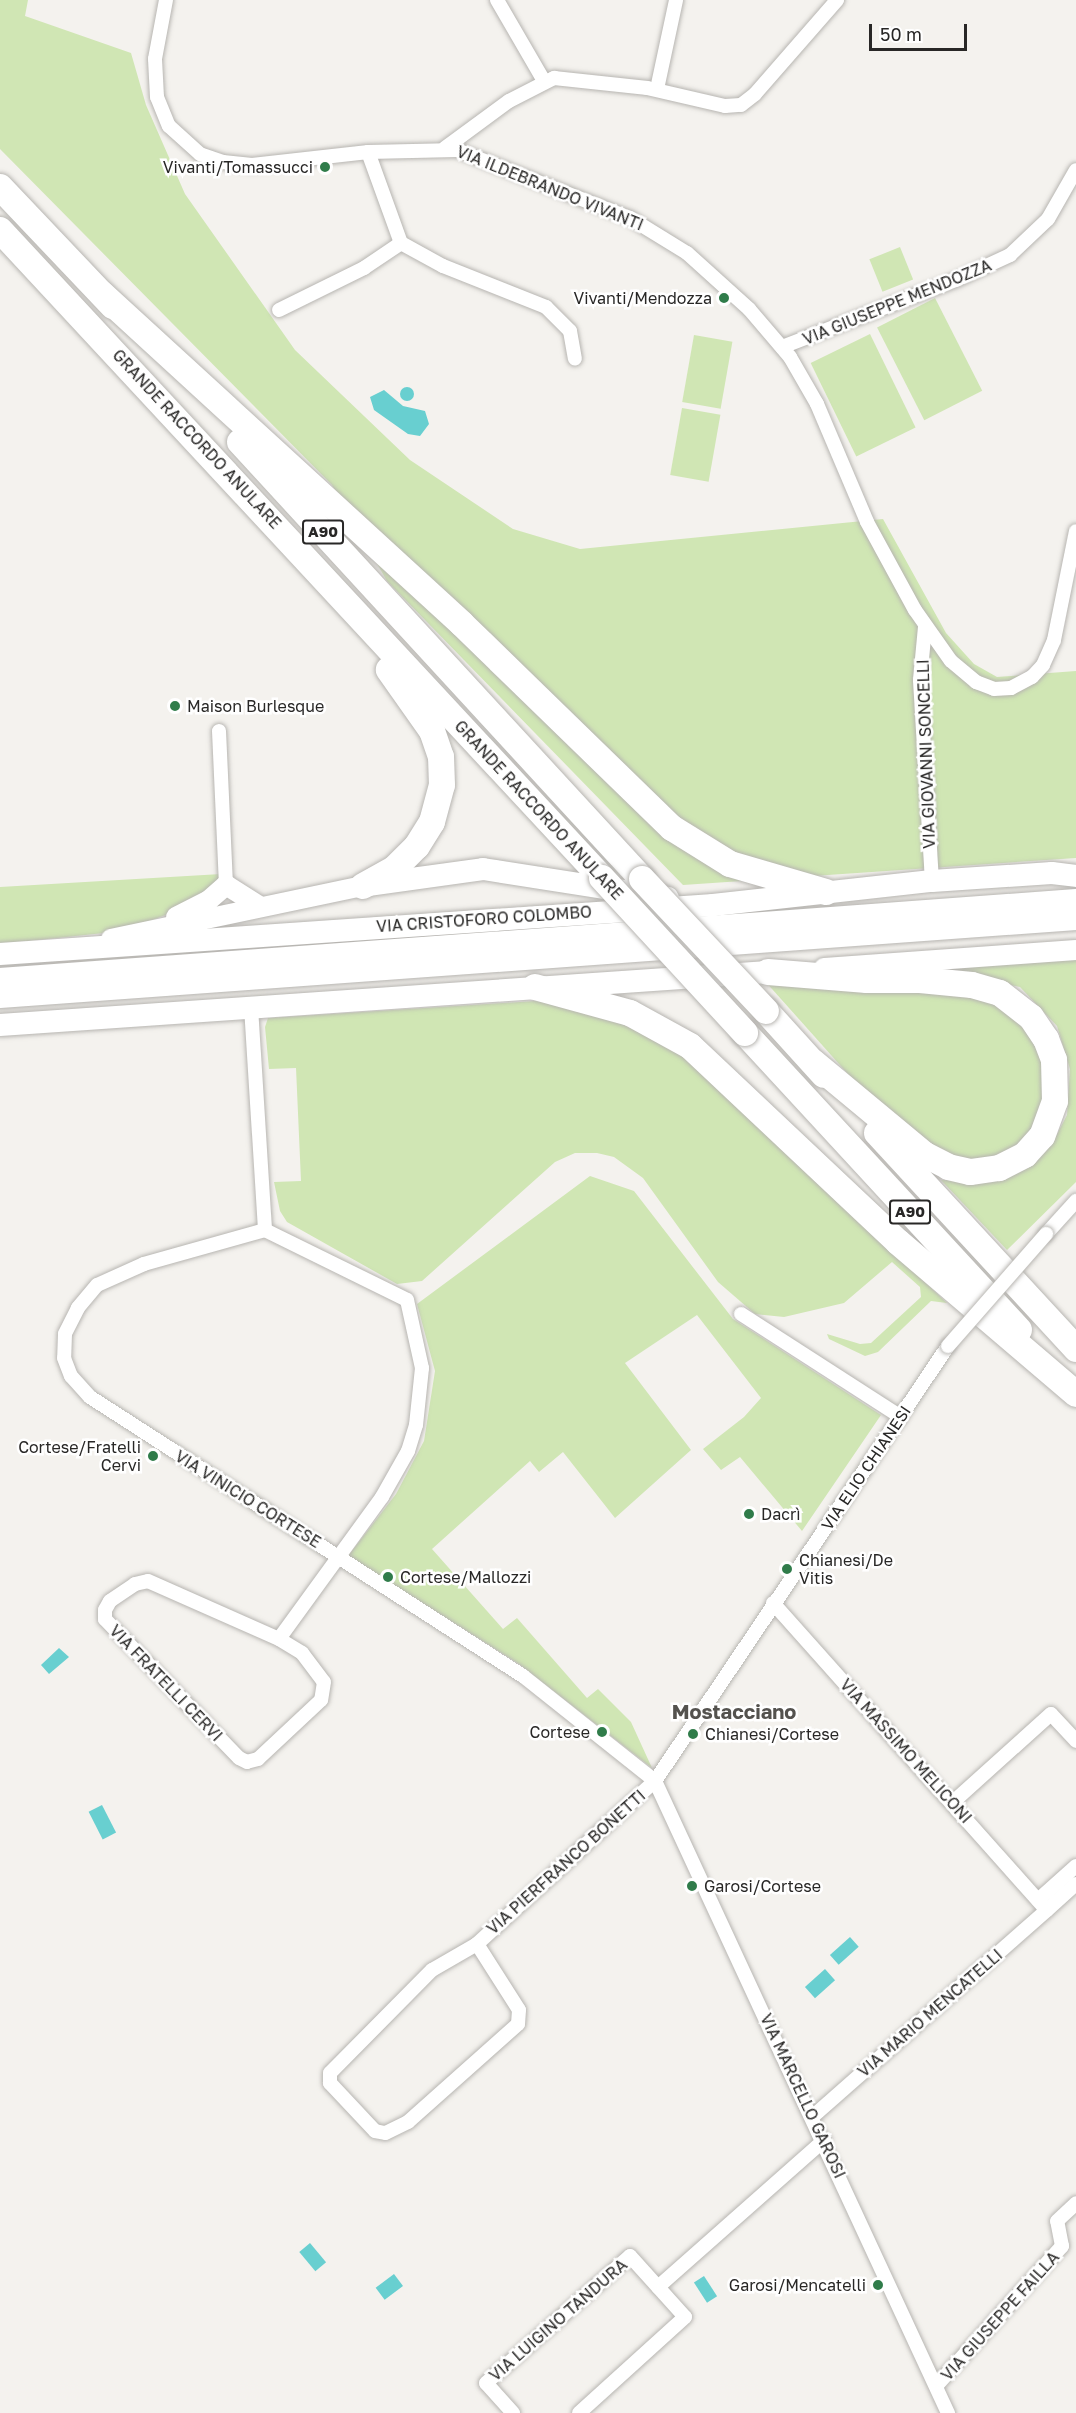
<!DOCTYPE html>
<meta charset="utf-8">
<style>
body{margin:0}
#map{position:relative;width:1076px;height:2413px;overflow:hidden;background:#f4f2ee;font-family:"Golos Text",sans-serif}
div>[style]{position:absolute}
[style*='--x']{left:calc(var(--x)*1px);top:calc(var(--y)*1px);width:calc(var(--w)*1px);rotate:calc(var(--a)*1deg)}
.green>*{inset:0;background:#d0e6b4;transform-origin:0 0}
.water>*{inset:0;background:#68cfd0;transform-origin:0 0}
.round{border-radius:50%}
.roads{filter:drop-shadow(0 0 2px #b7b5b1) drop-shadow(0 0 2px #b7b5b1)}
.minor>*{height:14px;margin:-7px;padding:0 7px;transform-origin:7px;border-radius:7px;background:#fff}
.secondary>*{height:20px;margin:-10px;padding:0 10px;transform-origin:10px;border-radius:10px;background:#fff}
.primary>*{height:22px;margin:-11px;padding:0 11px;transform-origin:11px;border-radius:11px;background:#fff}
.trunk>*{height:22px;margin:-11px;padding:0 11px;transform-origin:11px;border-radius:11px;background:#fff}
.motorway>*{height:26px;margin:-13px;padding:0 13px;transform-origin:13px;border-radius:13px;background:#fff}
.bridges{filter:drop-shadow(0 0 2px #b7b5b1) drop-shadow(0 0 2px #b7b5b1)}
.minor-bridge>*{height:14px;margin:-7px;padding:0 7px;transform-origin:7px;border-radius:7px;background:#fff}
.motorway-bridge>*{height:26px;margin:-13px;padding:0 13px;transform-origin:13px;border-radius:13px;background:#fff}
.dots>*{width:16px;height:16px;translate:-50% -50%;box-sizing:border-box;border:3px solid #fff;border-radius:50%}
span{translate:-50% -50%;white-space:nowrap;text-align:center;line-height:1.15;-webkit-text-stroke:5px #fff;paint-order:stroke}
.shield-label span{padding:2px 4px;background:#fff;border:2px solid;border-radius:4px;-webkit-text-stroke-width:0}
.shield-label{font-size:15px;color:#282726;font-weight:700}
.poi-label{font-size:16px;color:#282726}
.right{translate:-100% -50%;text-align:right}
.left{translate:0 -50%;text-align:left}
.street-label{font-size:16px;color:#282726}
.quarter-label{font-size:20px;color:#54524e;font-weight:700}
.scale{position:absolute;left:869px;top:24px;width:98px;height:27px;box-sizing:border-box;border:3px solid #282726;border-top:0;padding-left:8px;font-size:18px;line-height:21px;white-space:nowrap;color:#282726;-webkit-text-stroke:4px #fff;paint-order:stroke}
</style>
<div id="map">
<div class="green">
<i style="clip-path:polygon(0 0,28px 0,25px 16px,131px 53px,146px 105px,185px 194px,295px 350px,410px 460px,513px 529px,580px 549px,883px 519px,946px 633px,974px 664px,997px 677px,1076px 671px,1076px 858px,683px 885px,387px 581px,332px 485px,0 149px)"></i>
<i style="left:900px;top:247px;width:35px;height:33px;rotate:68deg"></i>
<i style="left:935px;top:298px;width:104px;height:65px;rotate:63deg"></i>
<i style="left:870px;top:334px;width:104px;height:66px;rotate:64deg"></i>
<i style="left:694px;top:335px;width:39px;height:68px;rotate:10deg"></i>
<i style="left:682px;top:408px;width:39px;height:68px;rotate:10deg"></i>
<i style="clip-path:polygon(221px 874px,213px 889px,176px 911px,123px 931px,0 944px,0 887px)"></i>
<i style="clip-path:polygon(1076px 959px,1076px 1182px,1007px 1250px,941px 1180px,979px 1181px,1022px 1170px,1051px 1146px,1067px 1115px,1070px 1069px,1057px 1026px,1020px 987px,930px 969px)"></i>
<i style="clip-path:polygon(764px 980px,971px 993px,1004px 1005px,1042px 1044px,1044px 1113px,1012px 1155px,957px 1163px,881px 1111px)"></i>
<i style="clip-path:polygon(535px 1001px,582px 1006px,668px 1045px,701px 1070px,947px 1303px,931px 1301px,878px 1352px,865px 1356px,829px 1339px,827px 1334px,860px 1344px,871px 1343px,921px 1297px,920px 1287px,892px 1262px,844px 1303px,784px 1317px,755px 1314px,718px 1282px,643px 1178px,614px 1157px,597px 1153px,575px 1153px,555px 1162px,422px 1281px,397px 1284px,287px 1222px,280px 1211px,274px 1182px,301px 1181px,296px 1068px,269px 1069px,265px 1027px,268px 1018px)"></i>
<i style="clip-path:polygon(590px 1176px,634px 1191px,733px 1319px,881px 1415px,802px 1531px,740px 1457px,721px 1470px,703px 1449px,744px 1417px,761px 1398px,697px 1315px,625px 1363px,691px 1450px,615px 1518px,563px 1452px,539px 1472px,530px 1461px,432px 1549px,503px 1629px,517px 1618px,587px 1698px,598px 1689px,631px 1722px,652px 1768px,519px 1664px,348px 1556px,396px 1494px,424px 1441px,435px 1371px,417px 1304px)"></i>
</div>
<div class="water">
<i class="round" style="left:400px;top:387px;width:14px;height:14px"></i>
<i style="clip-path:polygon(384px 390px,403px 406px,425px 411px,429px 424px,420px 436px,408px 434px,374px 410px,370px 397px)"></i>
<i style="clip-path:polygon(59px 1648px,69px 1657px,49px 1674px,41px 1665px)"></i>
<i style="left:102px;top:1805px;width:31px;height:15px;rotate:63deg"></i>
<i style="left:850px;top:1937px;width:13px;height:27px;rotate:48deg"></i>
<i style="left:825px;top:1969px;width:15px;height:27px;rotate:48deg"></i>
<i style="left:310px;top:2243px;width:25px;height:14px;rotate:50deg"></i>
<i style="left:394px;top:2274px;width:15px;height:23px;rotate:53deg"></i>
<i style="left:704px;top:2276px;width:24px;height:12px;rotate:57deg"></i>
</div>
<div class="roads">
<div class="minor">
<i style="--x:166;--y:0;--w:60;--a:100.6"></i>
<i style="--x:155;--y:59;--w:38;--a:87"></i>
<i style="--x:157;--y:97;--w:31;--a:68"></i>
<i style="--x:169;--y:126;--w:42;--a:42.1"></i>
<i style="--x:200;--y:154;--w:24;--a:19"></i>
<i style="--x:223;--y:162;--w:29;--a:6"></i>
<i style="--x:252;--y:165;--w:117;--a:-6.4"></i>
<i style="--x:368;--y:152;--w:89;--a:-1.3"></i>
<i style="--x:457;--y:150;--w:186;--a:21.5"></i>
<i style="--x:630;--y:218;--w:67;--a:31.6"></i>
<i style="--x:687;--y:253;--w:84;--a:42.1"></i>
<i style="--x:749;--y:309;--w:63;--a:49.5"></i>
<i style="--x:790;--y:357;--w:54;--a:60.1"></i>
<i style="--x:817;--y:404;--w:128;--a:67"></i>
<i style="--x:867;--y:522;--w:100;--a:61.4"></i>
<i style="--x:915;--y:610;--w:62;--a:54.8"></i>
<i style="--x:951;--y:661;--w:33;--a:40"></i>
<i style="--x:976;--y:682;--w:19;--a:21"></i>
<i style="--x:994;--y:689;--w:17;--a:-3"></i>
<i style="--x:1011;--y:688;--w:24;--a:-28"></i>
<i style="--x:1032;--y:677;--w:16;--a:-47"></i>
<i style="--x:1043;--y:665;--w:27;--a:-66"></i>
<i style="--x:1054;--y:640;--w:111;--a:-78.6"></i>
<i style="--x:497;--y:0;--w:94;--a:59.9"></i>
<i style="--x:657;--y:89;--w:91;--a:-77.9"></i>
<i style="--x:445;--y:148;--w:79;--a:-36.3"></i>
<i style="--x:509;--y:101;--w:51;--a:-27.1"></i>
<i style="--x:554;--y:78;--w:94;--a:6.1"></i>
<i style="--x:647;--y:88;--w:80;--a:13"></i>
<i style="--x:725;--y:106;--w:16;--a:-4"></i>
<i style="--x:741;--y:105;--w:18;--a:-38"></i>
<i style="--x:755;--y:94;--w:125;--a:-48.9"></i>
<i style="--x:368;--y:152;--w:97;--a:70.1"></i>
<i style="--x:401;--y:243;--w:48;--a:28.7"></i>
<i style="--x:443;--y:266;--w:111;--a:21.7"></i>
<i style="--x:546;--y:307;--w:34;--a:45"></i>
<i style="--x:570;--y:331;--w:28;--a:80"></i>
<i style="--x:279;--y:310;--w:95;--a:-26.3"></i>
<i style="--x:364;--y:268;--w:45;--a:-34"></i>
<i style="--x:782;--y:347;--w:186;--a:-21.1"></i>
<i style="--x:956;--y:280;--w:60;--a:-24.8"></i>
<i style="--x:1010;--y:255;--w:52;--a:-43.5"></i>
<i style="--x:1048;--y:219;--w:56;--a:-60.3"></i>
<i style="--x:925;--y:627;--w:53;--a:95.4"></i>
<i style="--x:920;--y:680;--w:201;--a:86.6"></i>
<i style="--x:219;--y:731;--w:154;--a:87.4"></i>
<i style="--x:251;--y:1007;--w:223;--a:86.4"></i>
<i style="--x:265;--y:1230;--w:126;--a:164.3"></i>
<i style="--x:144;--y:1264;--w:51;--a:155.9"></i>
<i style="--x:97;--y:1285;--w:30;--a:130"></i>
<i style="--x:78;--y:1308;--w:29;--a:117"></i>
<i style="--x:65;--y:1334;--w:24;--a:92"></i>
<i style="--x:64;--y:1358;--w:19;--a:69"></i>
<i style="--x:71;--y:1376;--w:28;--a:48"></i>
<i style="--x:90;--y:1397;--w:515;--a:32.8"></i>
<i style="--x:523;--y:1676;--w:169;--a:38.5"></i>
<i style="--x:655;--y:1781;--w:697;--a:65.13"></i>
<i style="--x:265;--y:1230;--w:158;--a:26.2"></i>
<i style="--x:407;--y:1300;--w:70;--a:77.6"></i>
<i style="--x:422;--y:1368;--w:57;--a:96"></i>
<i style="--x:416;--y:1425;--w:27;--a:107"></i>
<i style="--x:408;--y:1451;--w:53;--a:119.5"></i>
<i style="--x:382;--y:1497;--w:175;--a:126"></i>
<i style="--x:1046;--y:1234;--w:45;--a:-47.7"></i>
<i style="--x:741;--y:1314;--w:190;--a:32.8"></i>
<i style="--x:148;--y:1581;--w:143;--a:23.9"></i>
<i style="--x:279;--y:1639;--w:27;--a:31"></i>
<i style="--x:302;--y:1653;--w:36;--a:53"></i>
<i style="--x:324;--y:1682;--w:18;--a:99"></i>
<i style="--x:321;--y:1700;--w:86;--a:136.9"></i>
<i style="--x:258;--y:1759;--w:11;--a:165"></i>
<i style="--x:247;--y:1762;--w:9;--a:-153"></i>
<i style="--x:239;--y:1758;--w:193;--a:-134"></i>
<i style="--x:105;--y:1619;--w:9;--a:-90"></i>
<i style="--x:105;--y:1610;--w:10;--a:-61"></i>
<i style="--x:110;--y:1601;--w:30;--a:-34"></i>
<i style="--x:135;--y:1584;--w:13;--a:-13"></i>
<i style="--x:773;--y:1603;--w:411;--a:48.3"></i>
<i style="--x:1047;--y:1910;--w:312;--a:138.6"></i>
<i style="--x:952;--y:1803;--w:133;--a:-42"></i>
<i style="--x:1051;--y:1714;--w:37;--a:47"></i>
<i style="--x:1038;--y:1900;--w:51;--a:-41.8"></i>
<i style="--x:1047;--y:1910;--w:39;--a:-42"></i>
<i style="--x:477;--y:1944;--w:78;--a:57.5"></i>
<i style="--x:519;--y:2010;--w:14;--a:94"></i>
<i style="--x:518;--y:2024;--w:147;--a:138.3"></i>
<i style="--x:408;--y:2122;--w:25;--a:154"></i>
<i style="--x:385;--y:2133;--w:10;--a:-169"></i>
<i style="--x:375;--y:2131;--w:66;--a:-133.2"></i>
<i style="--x:330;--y:2083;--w:10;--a:-90"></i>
<i style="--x:330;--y:2073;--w:145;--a:-45.3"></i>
<i style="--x:432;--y:1970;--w:52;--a:-30"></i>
<i style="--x:477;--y:1944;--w:241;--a:-42.5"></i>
<i style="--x:655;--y:1781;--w:524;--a:-56.04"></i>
<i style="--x:1062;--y:2246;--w:25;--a:-101"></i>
<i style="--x:1057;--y:2221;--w:26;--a:-43"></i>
<i style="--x:658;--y:2287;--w:222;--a:-41.5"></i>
<i style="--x:937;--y:2385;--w:187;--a:-48"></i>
<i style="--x:513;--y:2413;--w:40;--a:-132"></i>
<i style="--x:486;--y:2383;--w:192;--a:-41.4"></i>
<i style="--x:630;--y:2256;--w:82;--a:48"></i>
<i style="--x:685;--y:2317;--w:143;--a:137.8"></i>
</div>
<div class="secondary">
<i style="--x:176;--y:917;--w:37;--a:-27"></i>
<i style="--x:209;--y:900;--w:23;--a:-41"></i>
<i style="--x:226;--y:885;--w:41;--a:32.2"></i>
<i style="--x:111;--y:939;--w:258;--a:-11.9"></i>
<i style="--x:824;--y:968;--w:253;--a:-4.1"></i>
</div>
<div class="primary">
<i style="--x:368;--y:885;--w:116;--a:-7.9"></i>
<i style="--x:483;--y:869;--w:187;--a:8.9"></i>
<i style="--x:0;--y:954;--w:715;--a:-3.93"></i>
<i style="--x:713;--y:905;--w:220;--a:-6.3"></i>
<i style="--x:932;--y:881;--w:120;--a:-3.8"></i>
<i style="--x:0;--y:1025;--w:770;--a:-3.95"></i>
</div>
<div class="trunk">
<i style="--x:1052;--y:873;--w:24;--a:7"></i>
<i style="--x:0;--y:979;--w:1079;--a:-4.2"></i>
<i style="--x:0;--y:997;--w:1079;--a:-4.15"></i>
</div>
<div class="motorway">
<i style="--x:0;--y:187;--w:164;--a:46.5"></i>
<i style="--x:0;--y:230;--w:884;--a:47.11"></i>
<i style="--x:102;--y:294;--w:488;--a:42.5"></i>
<i style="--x:462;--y:624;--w:293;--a:44.2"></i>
<i style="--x:672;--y:828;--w:68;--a:31.8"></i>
<i style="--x:730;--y:864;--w:100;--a:16.3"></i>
<i style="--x:240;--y:442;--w:594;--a:47.39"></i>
<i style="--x:363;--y:886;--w:37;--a:-29"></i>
<i style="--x:395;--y:868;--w:31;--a:-45"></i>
<i style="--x:417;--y:846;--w:28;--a:-58"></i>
<i style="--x:432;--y:822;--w:38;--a:-75"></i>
<i style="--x:442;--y:785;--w:28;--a:-92"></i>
<i style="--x:441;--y:757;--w:28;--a:-109"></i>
<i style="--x:432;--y:731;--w:75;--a:-125.2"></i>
<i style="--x:768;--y:972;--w:99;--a:4.6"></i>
<i style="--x:867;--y:980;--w:53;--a:0"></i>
<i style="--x:920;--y:980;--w:52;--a:5.5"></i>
<i style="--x:972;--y:985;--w:29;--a:16"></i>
<i style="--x:1000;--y:993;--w:39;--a:38"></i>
<i style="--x:1031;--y:1017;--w:27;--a:56"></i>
<i style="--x:1046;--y:1039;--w:22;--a:69"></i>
<i style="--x:1054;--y:1060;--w:41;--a:88.6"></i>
<i style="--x:1055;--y:1101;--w:37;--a:110"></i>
<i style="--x:1042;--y:1136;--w:25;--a:132"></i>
<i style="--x:1025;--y:1155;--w:29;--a:153"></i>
<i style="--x:999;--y:1168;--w:29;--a:172"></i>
<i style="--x:970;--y:1172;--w:22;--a:-167"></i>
<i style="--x:949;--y:1167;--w:27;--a:-153"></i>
<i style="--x:925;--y:1155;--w:146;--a:-140.3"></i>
<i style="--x:535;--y:987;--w:98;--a:15.3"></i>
<i style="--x:630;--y:1013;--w:68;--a:28.8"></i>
<i style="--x:690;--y:1046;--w:286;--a:43.3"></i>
<i style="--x:898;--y:1242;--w:234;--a:40.5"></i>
<i style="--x:766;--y:1011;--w:86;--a:47.8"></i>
<i style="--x:745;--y:1033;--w:404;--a:47.3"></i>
<i style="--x:877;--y:1133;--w:294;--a:47.3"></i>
</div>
</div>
<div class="bridges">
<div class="minor-bridge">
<i style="--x:948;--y:1346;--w:149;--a:-48.8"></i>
</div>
<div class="motorway-bridge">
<i style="--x:602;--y:878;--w:211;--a:47.3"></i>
<i style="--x:642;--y:879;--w:181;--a:46.8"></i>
</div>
</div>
<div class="dots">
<i style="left:325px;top:167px;background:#307c4a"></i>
<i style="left:724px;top:298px;background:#307c4a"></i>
<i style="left:175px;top:706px;background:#307c4a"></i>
<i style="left:153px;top:1456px;background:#307c4a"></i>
<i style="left:749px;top:1514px;background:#307c4a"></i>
<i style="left:787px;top:1569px;background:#307c4a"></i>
<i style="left:388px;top:1577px;background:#307c4a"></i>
<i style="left:602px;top:1732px;background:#307c4a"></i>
<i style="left:693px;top:1734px;background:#307c4a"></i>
<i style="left:692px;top:1886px;background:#307c4a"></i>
<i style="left:878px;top:2285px;background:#307c4a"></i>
</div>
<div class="shield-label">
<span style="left:323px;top:532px">A90</span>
<span style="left:910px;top:1212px">A90</span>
</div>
<div class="poi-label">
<span class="right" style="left:313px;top:167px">Vivanti/Tomassucci</span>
<span class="right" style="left:712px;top:298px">Vivanti/Mendozza</span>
<span class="left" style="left:187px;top:706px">Maison Burlesque</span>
<span class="right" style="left:141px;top:1456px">Cortese/Fratelli<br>Cervi</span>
<span class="left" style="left:761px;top:1514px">Dacrì</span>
<span class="left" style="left:799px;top:1569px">Chianesi/De<br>Vitis</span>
<span class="left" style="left:400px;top:1577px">Cortese/Mallozzi</span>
<span class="right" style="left:590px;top:1732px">Cortese</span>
<span class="left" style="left:705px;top:1734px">Chianesi/Cortese</span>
<span class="left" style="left:704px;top:1886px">Garosi/Cortese</span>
<span class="right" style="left:866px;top:2285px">Garosi/Mencatelli</span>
</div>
<div class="street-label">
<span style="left:550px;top:188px;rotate:22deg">VIA ILDEBRANDO VIVANTI</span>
<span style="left:897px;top:302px;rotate:-22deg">VIA GIUSEPPE MENDOZZA</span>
<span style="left:197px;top:439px;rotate:47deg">GRANDE RACCORDO ANULARE</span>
<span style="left:926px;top:754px;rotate:-92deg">VIA GIOVANNI SONCELLI</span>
<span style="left:539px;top:810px;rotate:47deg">GRANDE RACCORDO ANULARE</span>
<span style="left:484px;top:919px;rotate:-4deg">VIA CRISTOFORO COLOMBO</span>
<span style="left:866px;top:1468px;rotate:-56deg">VIA ELIO CHIANESI</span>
<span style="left:248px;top:1499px;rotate:32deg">VIA VINICIO CORTESE</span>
<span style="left:166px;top:1683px;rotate:46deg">VIA FRATELLI CERVI</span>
<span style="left:906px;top:1751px;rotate:48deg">VIA MASSIMO MELICONI</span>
<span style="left:566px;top:1862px;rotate:-42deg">VIA PIERFRANCO BONETTI</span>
<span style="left:930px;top:2013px;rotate:-41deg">VIA MARIO MENCATELLI</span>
<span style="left:803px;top:2096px;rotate:65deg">VIA MARCELLO GAROSI</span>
<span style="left:1000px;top:2316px;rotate:-48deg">VIA GIUSEPPE FAILLA</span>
<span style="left:558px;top:2320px;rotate:-41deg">VIA LUIGINO TANDURA</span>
</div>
<div class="quarter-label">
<span style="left:734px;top:1711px">Mostacciano</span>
</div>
<div class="scale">50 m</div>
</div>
